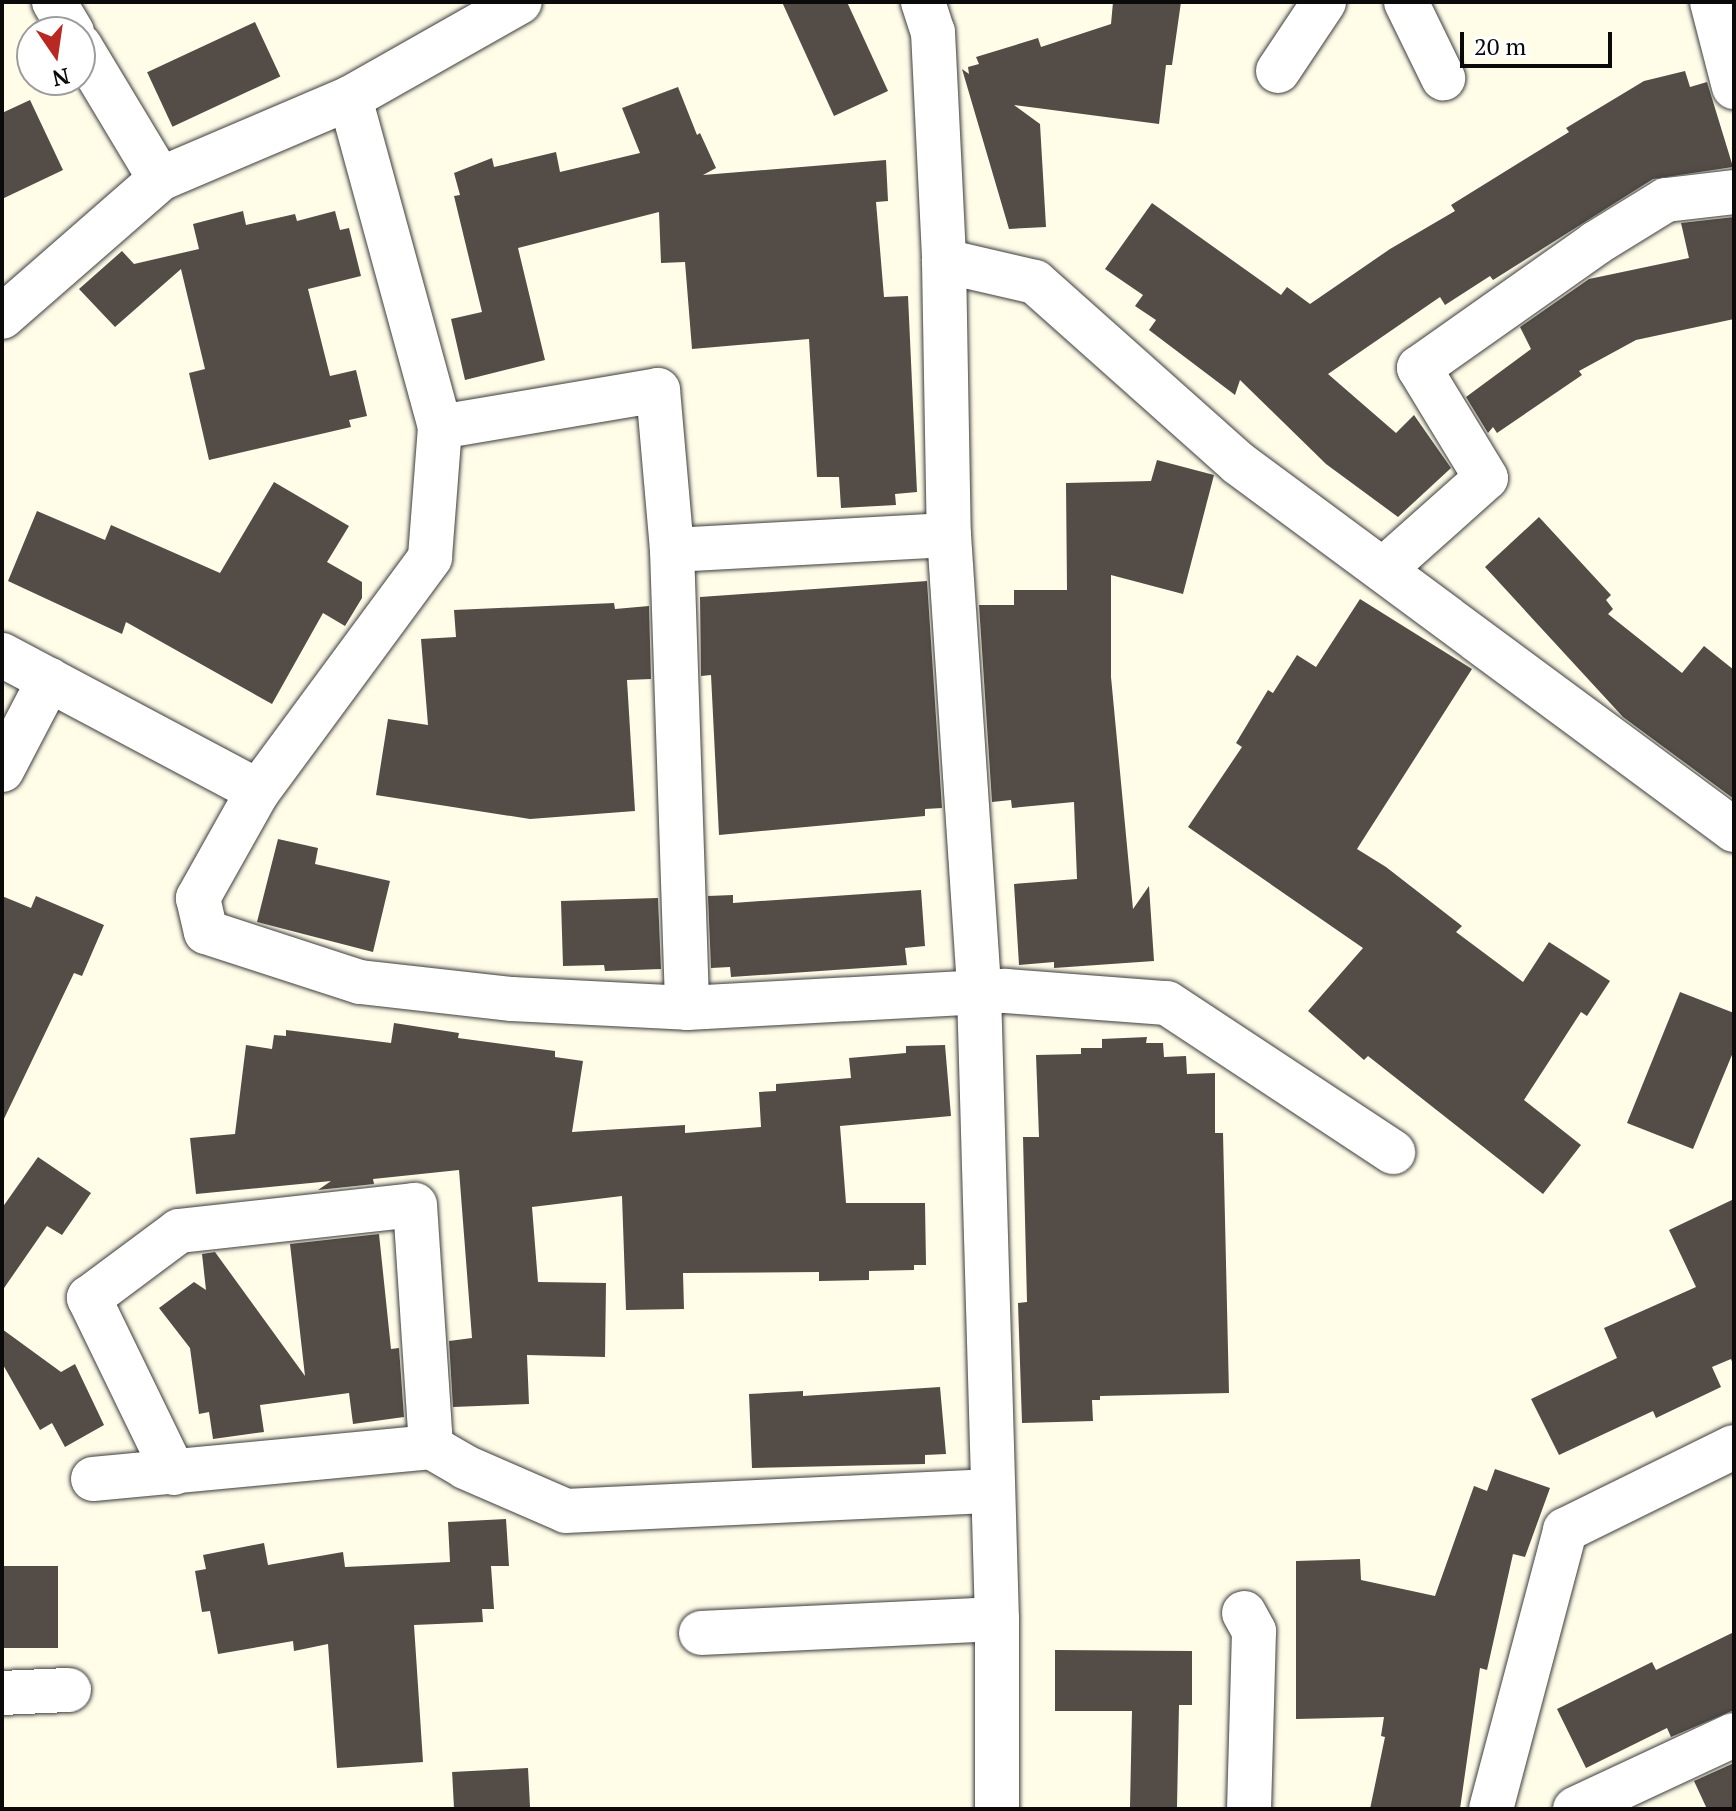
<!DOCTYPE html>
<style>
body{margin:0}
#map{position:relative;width:1736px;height:1811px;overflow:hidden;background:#fffce8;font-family:"PT Serif",serif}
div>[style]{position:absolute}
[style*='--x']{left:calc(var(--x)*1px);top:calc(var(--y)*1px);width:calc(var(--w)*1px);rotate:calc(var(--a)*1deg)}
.building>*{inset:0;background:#534c47;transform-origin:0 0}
.roads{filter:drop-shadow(0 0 2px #3d3d3d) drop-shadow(0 0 2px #3d3d3d)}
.street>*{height:44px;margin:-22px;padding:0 22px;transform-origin:22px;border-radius:22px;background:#fff}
span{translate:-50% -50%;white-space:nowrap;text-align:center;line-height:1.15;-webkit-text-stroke:8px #fff;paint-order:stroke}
.frame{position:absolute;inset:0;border:4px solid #0a0a0a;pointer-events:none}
.north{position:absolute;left:16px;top:16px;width:80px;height:80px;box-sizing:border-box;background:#fff;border:2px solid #9d9d9d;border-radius:50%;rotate:167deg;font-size:22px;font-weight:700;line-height:32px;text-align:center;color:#0a0a0a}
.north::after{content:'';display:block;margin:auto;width:28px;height:36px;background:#b92823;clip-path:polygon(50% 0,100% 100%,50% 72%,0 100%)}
.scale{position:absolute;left:1460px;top:32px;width:152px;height:36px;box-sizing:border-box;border:4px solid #0a0a0a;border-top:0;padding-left:10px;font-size:24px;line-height:28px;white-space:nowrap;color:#0a0a0a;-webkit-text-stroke:6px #fff;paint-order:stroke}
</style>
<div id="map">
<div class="building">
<i style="clip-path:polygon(782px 2px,847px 2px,888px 91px,834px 116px)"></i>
<i style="clip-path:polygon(1113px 2px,1181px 2px,1172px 65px,1166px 65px,1159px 124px,1014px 105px,1040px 124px,1046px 227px,1009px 229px,962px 69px,969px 74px,968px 67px,979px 64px,976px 57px,1038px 38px,1041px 47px,1111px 24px)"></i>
<i style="left:255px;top:22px;width:60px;height:119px;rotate:65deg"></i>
<i style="clip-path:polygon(1685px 71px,1690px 87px,1707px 82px,1733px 167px,1653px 179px,1493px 280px,1490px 276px,1445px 305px,1440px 297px,1328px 374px,1396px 433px,1414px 415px,1451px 468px,1398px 517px,1326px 464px,1240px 380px,1235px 395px,1149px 330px,1156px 320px,1135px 306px,1143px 295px,1105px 269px,1152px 203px,1281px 295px,1287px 287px,1310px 304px,1390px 249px,1455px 211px,1451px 205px,1569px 132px,1566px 128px,1644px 81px)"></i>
<i style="clip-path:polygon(678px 87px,697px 135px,700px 133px,716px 168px,703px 175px,886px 160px,888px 201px,876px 202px,884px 297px,908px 296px,917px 492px,895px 494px,896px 505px,841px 508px,839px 477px,817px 477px,809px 339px,692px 349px,685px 262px,661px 263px,659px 212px,518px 248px,545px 360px,465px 380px,451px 319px,482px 312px,454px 196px,460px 195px,454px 173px,492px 158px,494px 167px,556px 152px,560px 172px,640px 153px,622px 108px)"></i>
<i style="clip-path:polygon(30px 100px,63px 170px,2px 199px,2px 113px)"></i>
<i style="clip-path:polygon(243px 211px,246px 225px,295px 214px,297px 221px,335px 211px,340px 230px,349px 228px,361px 276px,308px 289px,330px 376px,356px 370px,367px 416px,349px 420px,351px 427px,209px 460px,189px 373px,205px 369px,181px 269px,115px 327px,79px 289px,122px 251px,134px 264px,199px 249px,193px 224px)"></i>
<i style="clip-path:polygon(1734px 217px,1734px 319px,1636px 340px,1579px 371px,1582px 375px,1497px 433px,1493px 427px,1488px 433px,1466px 397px,1531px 349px,1520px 327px,1589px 279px,1689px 258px,1681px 223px)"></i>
<i style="clip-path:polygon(1157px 460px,1214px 475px,1183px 594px,1111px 575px,1111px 677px,1133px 909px,1149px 886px,1154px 961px,1054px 968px,1054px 962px,1019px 965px,1014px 884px,1077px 879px,1074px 802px,1012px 808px,1011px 800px,992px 802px,979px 605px,1014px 605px,1014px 590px,1067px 590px,1066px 483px,1151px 481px)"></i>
<i style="clip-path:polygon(274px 482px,349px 526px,327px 562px,362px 582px,362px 598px,345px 626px,323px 613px,272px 704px,126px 622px,122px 634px,8px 581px,37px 511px,105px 540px,111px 525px,220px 573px)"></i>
<i style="clip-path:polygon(1539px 517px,1611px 595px,1606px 600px,1613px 609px,1608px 614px,1682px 673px,1704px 646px,1734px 670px,1734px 799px,1623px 717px,1485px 567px)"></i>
<i style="clip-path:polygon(927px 581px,942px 808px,925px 809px,925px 816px,719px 835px,711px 675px,701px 676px,700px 597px)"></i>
<i style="clip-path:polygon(1360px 599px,1472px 669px,1357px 849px,1386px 867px,1462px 926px,1456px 932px,1523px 982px,1549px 942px,1610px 981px,1587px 1016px,1581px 1012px,1524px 1100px,1581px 1145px,1543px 1194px,1368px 1056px,1364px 1060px,1308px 1011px,1363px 948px,1188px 827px,1242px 747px,1236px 743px,1268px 690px,1273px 693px,1297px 655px,1316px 667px)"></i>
<i style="clip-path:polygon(614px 603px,615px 609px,649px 606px,651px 679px,627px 680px,635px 811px,530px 819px,376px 795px,388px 719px,428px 725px,421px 639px,456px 637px,454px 610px)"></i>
<i style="clip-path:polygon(278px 839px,318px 848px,315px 864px,390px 881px,373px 952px,257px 922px)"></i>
<i style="clip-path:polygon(921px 890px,925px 946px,905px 948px,907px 965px,731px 977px,730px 967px,711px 968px,708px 896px,733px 895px,733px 903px)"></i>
<i style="clip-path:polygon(2px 896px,31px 908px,36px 896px,104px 925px,82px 976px,74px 973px,2px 1123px)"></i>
<i style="clip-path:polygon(658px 898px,661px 969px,605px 971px,604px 965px,563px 966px,561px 901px)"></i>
<i style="clip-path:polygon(1680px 992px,1734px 1013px,1734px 1050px,1693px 1149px,1627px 1123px)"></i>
<i style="clip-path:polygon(394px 1023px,459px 1033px,458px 1038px,555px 1051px,555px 1057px,583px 1061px,572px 1132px,685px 1125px,685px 1133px,761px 1127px,759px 1092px,776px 1091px,776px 1084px,851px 1078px,849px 1058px,906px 1053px,906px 1046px,945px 1045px,951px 1116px,840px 1126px,846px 1203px,925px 1203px,926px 1265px,914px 1265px,914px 1270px,869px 1271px,869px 1280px,819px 1281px,819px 1272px,683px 1273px,684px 1309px,626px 1310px,622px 1196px,532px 1207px,538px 1282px,606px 1283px,605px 1357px,527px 1355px,529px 1404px,453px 1407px,449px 1341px,472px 1338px,459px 1170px,373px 1179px,374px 1184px,318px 1190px,331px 1181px,196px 1194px,190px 1138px,235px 1134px,246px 1045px,272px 1049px,274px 1035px,286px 1036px,286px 1030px,391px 1043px)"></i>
<i style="clip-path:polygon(1147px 1037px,1146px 1043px,1163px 1043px,1164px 1057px,1186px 1056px,1187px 1074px,1215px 1073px,1215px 1133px,1223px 1133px,1229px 1393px,1100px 1396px,1100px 1400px,1092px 1400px,1093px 1421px,1022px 1423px,1018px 1303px,1027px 1302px,1023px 1137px,1039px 1137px,1036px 1055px,1081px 1054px,1081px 1048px,1102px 1048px,1102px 1039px)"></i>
<i style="clip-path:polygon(38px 1157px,91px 1193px,62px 1235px,47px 1226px,2px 1291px,2px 1208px)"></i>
<i style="clip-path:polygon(1734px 1199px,1734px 1367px,1731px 1359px,1712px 1367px,1721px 1387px,1656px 1418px,1653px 1411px,1559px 1455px,1531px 1399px,1617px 1358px,1604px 1328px,1696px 1287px,1669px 1230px)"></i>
<i style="clip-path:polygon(379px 1234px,391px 1349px,399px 1348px,404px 1417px,353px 1424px,349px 1393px,260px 1405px,264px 1432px,213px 1439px,209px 1412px,199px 1414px,190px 1348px,159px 1308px,194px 1282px,206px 1290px,202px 1254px,215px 1252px,305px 1376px,290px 1244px)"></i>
<i style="clip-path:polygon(2px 1329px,61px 1372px,75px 1364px,104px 1425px,65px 1447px,52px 1423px,40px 1430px,2px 1363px)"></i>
<i style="clip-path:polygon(940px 1387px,946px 1454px,925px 1455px,925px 1464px,752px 1468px,749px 1394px,803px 1391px,803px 1396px)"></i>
<i style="clip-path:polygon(1495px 1469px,1550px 1488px,1525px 1557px,1513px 1554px,1487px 1670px,1480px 1668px,1460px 1809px,1370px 1809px,1385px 1737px,1381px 1736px,1384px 1717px,1296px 1719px,1296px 1561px,1360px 1559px,1361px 1580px,1435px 1596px,1474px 1486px,1487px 1491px)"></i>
<i style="clip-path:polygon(506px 1519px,509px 1566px,491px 1566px,494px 1609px,482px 1609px,483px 1622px,414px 1625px,423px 1762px,337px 1768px,328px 1644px,294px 1651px,293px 1641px,218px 1654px,210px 1611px,202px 1612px,195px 1571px,206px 1569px,203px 1555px,264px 1543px,268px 1565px,343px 1552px,345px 1567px,450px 1562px,448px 1522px)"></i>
<i style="left:2px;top:1566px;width:56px;height:82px"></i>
<i style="clip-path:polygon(1734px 1632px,1734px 1710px,1671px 1737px,1667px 1728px,1586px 1768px,1557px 1709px,1652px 1662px,1656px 1670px)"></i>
<i style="clip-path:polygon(1055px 1650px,1192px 1651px,1192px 1705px,1179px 1705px,1177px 1807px,1130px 1807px,1132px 1711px,1055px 1711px)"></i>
<i style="clip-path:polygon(1734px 1763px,1734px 1809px,1707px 1809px,1694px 1781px)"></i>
<i style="left:528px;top:1768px;width:41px;height:76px;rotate:87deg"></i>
</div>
<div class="roads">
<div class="street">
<i style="--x:54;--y:2;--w:35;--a:59"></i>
<i style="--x:923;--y:2;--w:32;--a:72"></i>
<i style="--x:933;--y:32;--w:229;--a:87.2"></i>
<i style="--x:944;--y:261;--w:274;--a:89"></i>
<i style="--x:949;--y:535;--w:458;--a:86.2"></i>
<i style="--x:979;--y:992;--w:627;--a:88.36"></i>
<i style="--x:997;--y:1619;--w:190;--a:90"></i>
<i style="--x:1406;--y:2;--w:85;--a:64"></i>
<i style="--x:1712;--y:2;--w:88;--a:75.5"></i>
<i style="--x:80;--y:46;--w:155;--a:59"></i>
<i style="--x:1278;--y:71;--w:83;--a:-56.3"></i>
<i style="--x:350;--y:98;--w:341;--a:74.7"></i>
<i style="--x:440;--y:427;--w:131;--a:94.4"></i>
<i style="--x:430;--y:558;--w:290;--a:126.4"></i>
<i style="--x:258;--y:791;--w:123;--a:119.3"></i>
<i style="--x:198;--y:898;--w:35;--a:77"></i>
<i style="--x:206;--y:932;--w:162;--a:18"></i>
<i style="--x:360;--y:982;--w:153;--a:6.4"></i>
<i style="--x:512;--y:999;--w:175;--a:2.9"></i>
<i style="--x:687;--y:1008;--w:319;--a:-3.1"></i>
<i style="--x:1006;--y:991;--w:161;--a:4.3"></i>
<i style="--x:1167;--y:1003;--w:271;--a:33.4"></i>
<i style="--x:944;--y:261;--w:93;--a:13"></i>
<i style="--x:1035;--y:282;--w:272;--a:41.7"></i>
<i style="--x:1238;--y:463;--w:617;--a:36.5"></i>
<i style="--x:2;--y:317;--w:210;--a:-41.1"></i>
<i style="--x:160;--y:179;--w:207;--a:-23.1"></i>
<i style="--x:350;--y:98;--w:195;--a:-29.5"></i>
<i style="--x:440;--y:427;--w:221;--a:-9.6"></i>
<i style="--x:658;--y:390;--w:161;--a:85"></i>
<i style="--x:672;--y:550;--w:458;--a:88.1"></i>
<i style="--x:672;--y:550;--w:277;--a:-3.1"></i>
<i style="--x:1385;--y:568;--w:135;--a:-41.7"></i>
<i style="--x:1486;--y:478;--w:129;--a:-121.3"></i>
<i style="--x:1419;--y:368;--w:217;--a:-35.2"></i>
<i style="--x:1596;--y:243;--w:82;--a:-31.6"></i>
<i style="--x:1666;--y:200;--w:68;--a:-6.7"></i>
<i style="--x:2;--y:655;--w:290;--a:28"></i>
<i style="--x:2;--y:770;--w:102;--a:-62.4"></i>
<i style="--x:174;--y:1473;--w:195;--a:-115.9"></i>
<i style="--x:89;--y:1298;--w:112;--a:-36.7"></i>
<i style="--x:179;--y:1231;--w:237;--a:-6.3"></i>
<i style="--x:415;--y:1205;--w:243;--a:86.2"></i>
<i style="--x:93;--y:1479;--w:340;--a:-5.4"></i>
<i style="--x:431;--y:1447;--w:39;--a:30"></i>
<i style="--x:465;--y:1467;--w:110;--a:23.5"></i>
<i style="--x:566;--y:1511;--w:426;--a:-2.7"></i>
<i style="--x:1244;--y:1613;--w:21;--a:61"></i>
<i style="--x:1254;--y:1631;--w:178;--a:91.6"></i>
<i style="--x:701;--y:1633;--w:296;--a:-2.7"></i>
<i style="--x:2;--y:1693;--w:67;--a:-2.6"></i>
<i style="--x:1491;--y:1809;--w:289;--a:-75.1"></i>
<i style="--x:1565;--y:1530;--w:188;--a:-26.2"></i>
<i style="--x:1575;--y:1809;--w:175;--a:-25"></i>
</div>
</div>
<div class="frame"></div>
<div class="north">N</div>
<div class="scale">20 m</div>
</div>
